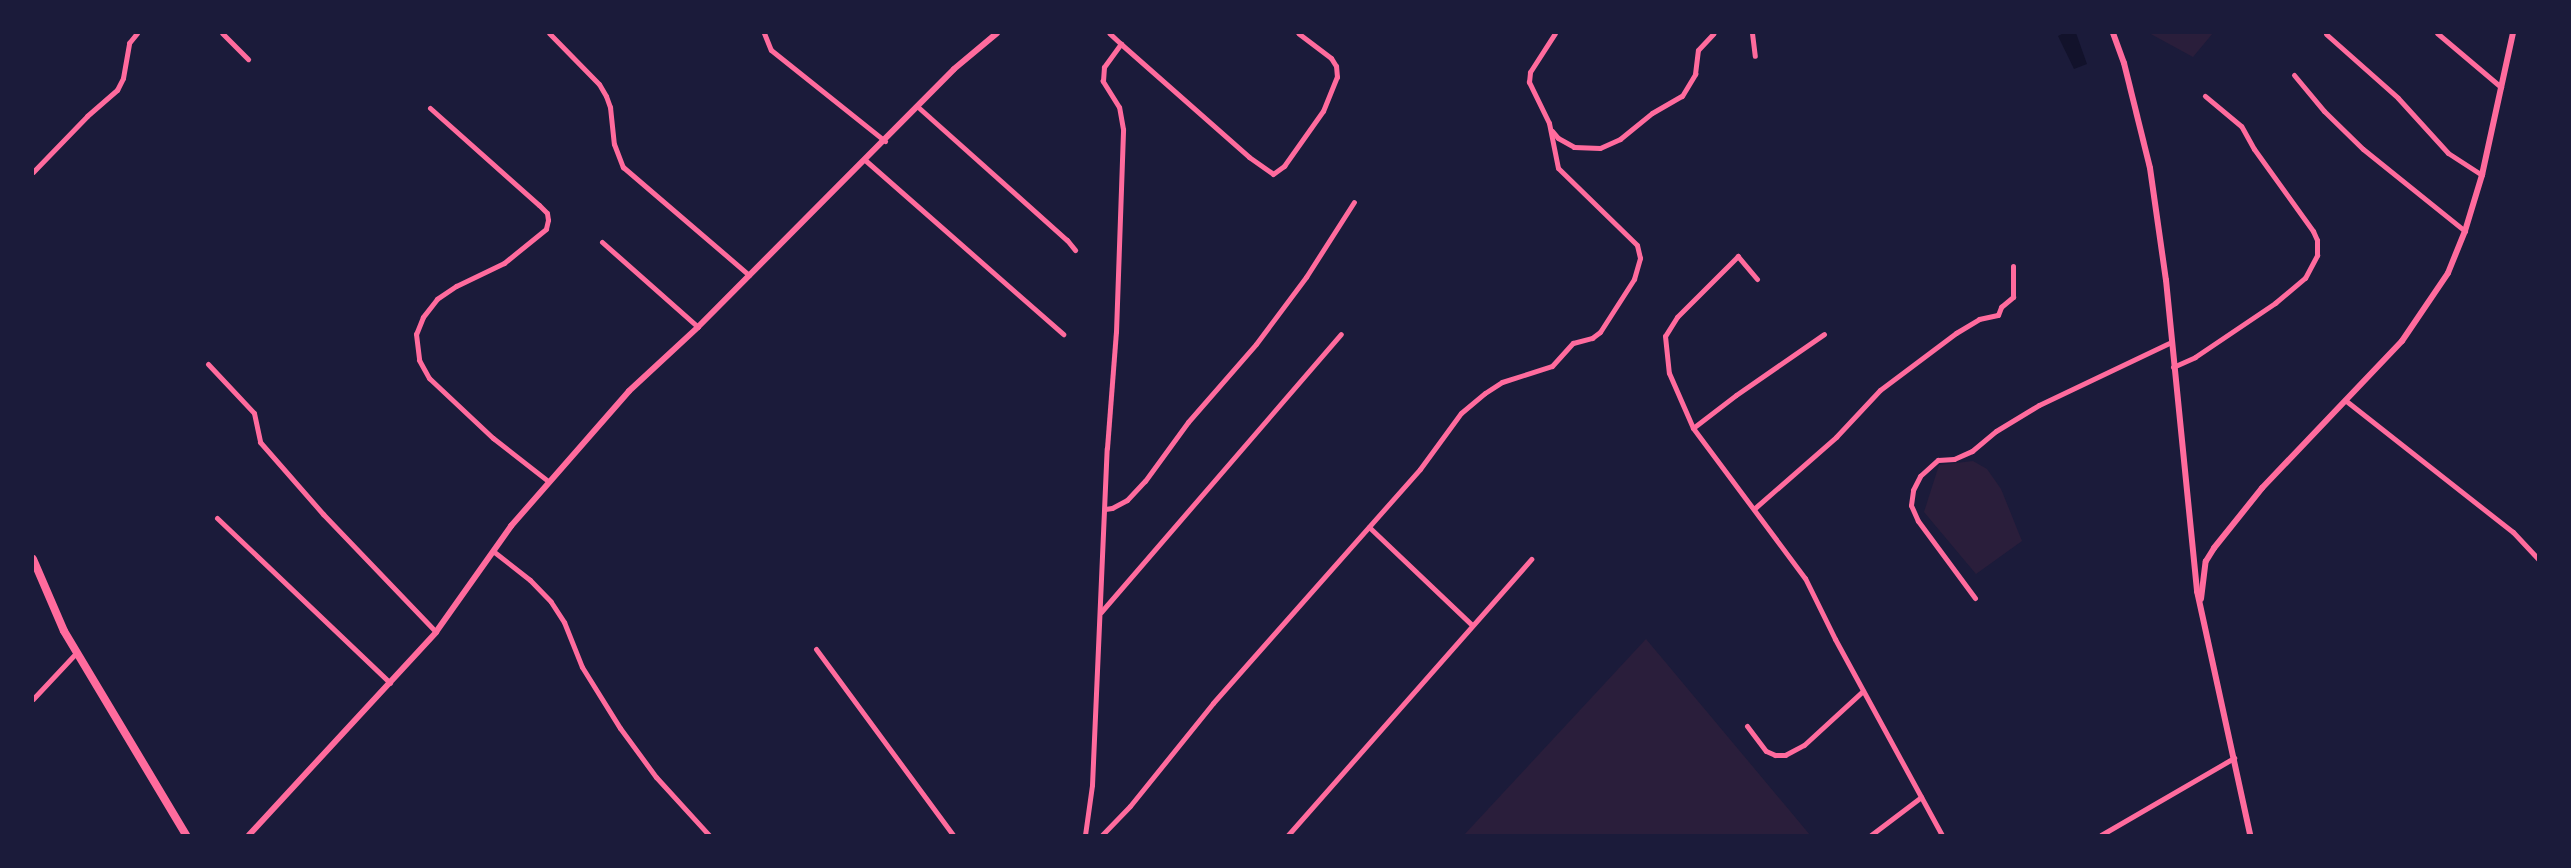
<!DOCTYPE html>
<style>
body{margin:0}
#map{position:relative;width:2571px;height:868px;overflow:hidden;background:#1b1b3a;font-family:Barlow,sans-serif}
div>[style]{position:absolute}
[style*='--x']{left:calc(var(--x)*1px);top:calc(var(--y)*1px);width:calc(var(--w)*1px);rotate:calc(var(--a)*1deg)}
.green>*{inset:0;background:#2a1e3b}
.water>*{inset:0;background:#12122b}
.minor>*{height:5px;margin:-2.5px;padding:0 2.5px;transform-origin:2.5px;border-radius:2.5px;background:#ff6b9d}
.tertiary>*{height:6px;margin:-3px;padding:0 3px;transform-origin:3px;border-radius:3px;background:#ff6b9d}
.trunk>*{height:8px;margin:-4px;padding:0 4px;transform-origin:4px;border-radius:4px;background:#ff6b9d}
span{translate:-50% -50%;white-space:nowrap;text-align:center;line-height:1.15;-webkit-text-stroke:4.5px #1b1b3a;paint-order:stroke}
.frame{position:absolute;inset:0;border:34px solid #1b1b3a;pointer-events:none}
</style>
<div id="map">
<div class="green">
<i style="clip-path:polygon(2149px 33px,2213px 33px,2193px 57px)"></i>
<i style="clip-path:polygon(1973px 461px,1987px 469px,2001px 489px,2022px 541px,1976px 574px,1924px 512px,1939px 465px)"></i>
<i style="clip-path:polygon(1646px 639px,1810px 835px,1464px 835px)"></i>
</div>
<div class="water">
<i style="clip-path:polygon(2064px 33px,2076px 33px,2087px 64px,2074px 69px,2058px 36px)"></i>
</div>
<div class="minor">
<i style="--x:222;--y:33;--w:37;--a:45"></i>
<i style="--x:549;--y:33;--w:71;--a:45.6"></i>
<i style="--x:599;--y:84;--w:14;--a:60"></i>
<i style="--x:606;--y:96;--w:12;--a:70"></i>
<i style="--x:610;--y:107;--w:37;--a:84"></i>
<i style="--x:614;--y:144;--w:25;--a:69"></i>
<i style="--x:623;--y:167;--w:166;--a:40.6"></i>
<i style="--x:764;--y:33;--w:18;--a:68"></i>
<i style="--x:771;--y:50;--w:146;--a:38.6"></i>
<i style="--x:1752;--y:33;--w:23;--a:83"></i>
<i style="--x:2437;--y:33;--w:84;--a:40.2"></i>
<i style="--x:2326;--y:34;--w:96;--a:41.6"></i>
<i style="--x:2398;--y:98;--w:74;--a:47.7"></i>
<i style="--x:2448;--y:153;--w:40;--a:32.9"></i>
<i style="--x:1121;--y:44;--w:171;--a:41.4"></i>
<i style="--x:1249;--y:157;--w:29;--a:35"></i>
<i style="--x:1273;--y:174;--w:14;--a:-36"></i>
<i style="--x:1284;--y:166;--w:67;--a:-54.7"></i>
<i style="--x:1323;--y:111;--w:37;--a:-68"></i>
<i style="--x:1337;--y:77;--w:11;--a:-95"></i>
<i style="--x:1336;--y:66;--w:9;--a:-122"></i>
<i style="--x:1331;--y:58;--w:41;--a:-142.9"></i>
<i style="--x:2294;--y:75;--w:47;--a:50.2"></i>
<i style="--x:2324;--y:111;--w:54;--a:44.3"></i>
<i style="--x:2363;--y:149;--w:131;--a:38.8"></i>
<i style="--x:918;--y:107;--w:200;--a:41.8"></i>
<i style="--x:1067;--y:240;--w:13;--a:51"></i>
<i style="--x:430;--y:108;--w:146;--a:41.7"></i>
<i style="--x:539;--y:205;--w:11;--a:45"></i>
<i style="--x:547;--y:213;--w:7;--a:82"></i>
<i style="--x:548;--y:220;--w:9;--a:103"></i>
<i style="--x:546;--y:229;--w:54;--a:141"></i>
<i style="--x:504;--y:263;--w:53;--a:154.4"></i>
<i style="--x:456;--y:286;--w:23;--a:146"></i>
<i style="--x:437;--y:299;--w:23;--a:128"></i>
<i style="--x:423;--y:317;--w:18;--a:112"></i>
<i style="--x:416;--y:334;--w:26;--a:83"></i>
<i style="--x:419;--y:360;--w:21;--a:61"></i>
<i style="--x:429;--y:378;--w:88;--a:43.2"></i>
<i style="--x:493;--y:438;--w:70;--a:38"></i>
<i style="--x:1552;--y:131;--w:9;--a:49"></i>
<i style="--x:1558;--y:138;--w:18;--a:29"></i>
<i style="--x:1574;--y:147;--w:26;--a:2"></i>
<i style="--x:1600;--y:148;--w:22;--a:-24"></i>
<i style="--x:1620;--y:139;--w:41;--a:-39.1"></i>
<i style="--x:1652;--y:113;--w:34;--a:-30"></i>
<i style="--x:1682;--y:96;--w:26;--a:-59"></i>
<i style="--x:1695;--y:74;--w:24;--a:-83"></i>
<i style="--x:1698;--y:50;--w:23;--a:-47"></i>
<i style="--x:865;--y:160;--w:264;--a:41.3"></i>
<i style="--x:33;--y:172;--w:78;--a:-46"></i>
<i style="--x:87;--y:116;--w:40;--a:-41"></i>
<i style="--x:117;--y:90;--w:13;--a:-63"></i>
<i style="--x:123;--y:78;--w:36;--a:-80"></i>
<i style="--x:129;--y:43;--w:13;--a:-51"></i>
<i style="--x:602;--y:242;--w:128;--a:41.5"></i>
<i style="--x:1757;--y:279;--w:30;--a:-130"></i>
<i style="--x:1738;--y:256;--w:86;--a:135"></i>
<i style="--x:1677;--y:317;--w:22;--a:122"></i>
<i style="--x:1665;--y:336;--w:37;--a:84"></i>
<i style="--x:1669;--y:373;--w:60;--a:66.4"></i>
<i style="--x:1693;--y:428;--w:187;--a:53.3"></i>
<i style="--x:1805;--y:578;--w:68;--a:63.8"></i>
<i style="--x:1835;--y:639;--w:223;--a:61.4"></i>
<i style="--x:208;--y:364;--w:67;--a:46.8"></i>
<i style="--x:254;--y:413;--w:30;--a:78"></i>
<i style="--x:260;--y:442;--w:96;--a:48.8"></i>
<i style="--x:323;--y:514;--w:163;--a:46.2"></i>
<i style="--x:2173;--y:367;--w:24;--a:-24"></i>
<i style="--x:2195;--y:357;--w:97;--a:-34"></i>
<i style="--x:2275;--y:303;--w:39;--a:-40"></i>
<i style="--x:2305;--y:278;--w:26;--a:-62"></i>
<i style="--x:2317;--y:255;--w:15;--a:-90"></i>
<i style="--x:2317;--y:240;--w:10;--a:-114"></i>
<i style="--x:2313;--y:231;--w:101;--a:-125.7"></i>
<i style="--x:2254;--y:149;--w:26;--a:-119"></i>
<i style="--x:2241;--y:126;--w:47;--a:-140.2"></i>
<i style="--x:2345;--y:400;--w:214;--a:38.2"></i>
<i style="--x:2513;--y:532;--w:37;--a:47"></i>
<i style="--x:1693;--y:428;--w:54;--a:-37.5"></i>
<i style="--x:1736;--y:395;--w:107;--a:-34.7"></i>
<i style="--x:1755;--y:508;--w:108;--a:-41.2"></i>
<i style="--x:1836;--y:437;--w:64;--a:-46.9"></i>
<i style="--x:1880;--y:390;--w:95;--a:-36.9"></i>
<i style="--x:1956;--y:333;--w:27;--a:-31"></i>
<i style="--x:1979;--y:319;--w:19;--a:-12"></i>
<i style="--x:1998;--y:315;--w:9;--a:-69"></i>
<i style="--x:2001;--y:307;--w:16;--a:-40"></i>
<i style="--x:2013;--y:297;--w:31;--a:-90"></i>
<i style="--x:1105;--y:509;--w:7;--a:-8"></i>
<i style="--x:1112;--y:508;--w:17;--a:-28"></i>
<i style="--x:1127;--y:500;--w:26;--a:-47"></i>
<i style="--x:1145;--y:481;--w:73;--a:-53.9"></i>
<i style="--x:1188;--y:422;--w:103;--a:-48.9"></i>
<i style="--x:1256;--y:344;--w:84;--a:-53.3"></i>
<i style="--x:1306;--y:277;--w:89;--a:-57.4"></i>
<i style="--x:217;--y:518;--w:239;--a:43.6"></i>
<i style="--x:1369;--y:527;--w:142;--a:43.6"></i>
<i style="--x:493;--y:551;--w:47;--a:38.1"></i>
<i style="--x:530;--y:580;--w:30;--a:46"></i>
<i style="--x:551;--y:602;--w:24;--a:57"></i>
<i style="--x:564;--y:622;--w:48;--a:68.2"></i>
<i style="--x:582;--y:667;--w:72;--a:58.1"></i>
<i style="--x:620;--y:728;--w:61;--a:53.7"></i>
<i style="--x:656;--y:777;--w:79;--a:47.6"></i>
<i style="--x:1975;--y:598;--w:96;--a:-126.5"></i>
<i style="--x:1918;--y:521;--w:17;--a:-114"></i>
<i style="--x:1911;--y:505;--w:15;--a:-82"></i>
<i style="--x:1913;--y:490;--w:16;--a:-63"></i>
<i style="--x:1920;--y:476;--w:24;--a:-42"></i>
<i style="--x:1938;--y:460;--w:16;--a:-4"></i>
<i style="--x:1954;--y:459;--w:20;--a:-24"></i>
<i style="--x:1972;--y:451;--w:31;--a:-40"></i>
<i style="--x:1996;--y:431;--w:50;--a:-31.2"></i>
<i style="--x:2039;--y:405;--w:146;--a:-25.5"></i>
<i style="--x:1101;--y:612;--w:367;--a:-49.2"></i>
<i style="--x:816;--y:649;--w:231;--a:53.6"></i>
<i style="--x:33;--y:699;--w:63;--a:-46.9"></i>
<i style="--x:1747;--y:726;--w:31;--a:53"></i>
<i style="--x:1766;--y:751;--w:10;--a:24"></i>
<i style="--x:1775;--y:755;--w:10;--a:0"></i>
<i style="--x:1785;--y:755;--w:21;--a:-28"></i>
<i style="--x:1804;--y:745;--w:80;--a:-42.5"></i>
<i style="--x:1085;--y:835;--w:50;--a:-82"></i>
<i style="--x:1092;--y:785;--w:337;--a:-87.5"></i>
<i style="--x:1107;--y:448;--w:116;--a:-85.6"></i>
<i style="--x:1116;--y:332;--w:203;--a:-88"></i>
<i style="--x:1123;--y:129;--w:22;--a:-100"></i>
<i style="--x:1119;--y:107;--w:31;--a:-122"></i>
<i style="--x:1103;--y:81;--w:14;--a:-86"></i>
<i style="--x:1104;--y:67;--w:29;--a:-54"></i>
<i style="--x:1121;--y:44;--w:16;--a:-137"></i>
<i style="--x:1102;--y:835;--w:40;--a:-46"></i>
<i style="--x:1130;--y:806;--w:132;--a:-51.1"></i>
<i style="--x:1213;--y:703;--w:312;--a:-48.5"></i>
<i style="--x:1420;--y:469;--w:69;--a:-53.8"></i>
<i style="--x:1461;--y:413;--w:31;--a:-40"></i>
<i style="--x:1485;--y:393;--w:20;--a:-33"></i>
<i style="--x:1502;--y:382;--w:52;--a:-17.7"></i>
<i style="--x:1552;--y:366;--w:31;--a:-48"></i>
<i style="--x:1573;--y:343;--w:20;--a:-15"></i>
<i style="--x:1592;--y:338;--w:10;--a:-37"></i>
<i style="--x:1600;--y:332;--w:63;--a:-57.3"></i>
<i style="--x:1634;--y:279;--w:22;--a:-74"></i>
<i style="--x:1640;--y:258;--w:13;--a:-103"></i>
<i style="--x:1637;--y:245;--w:110;--a:-135.7"></i>
<i style="--x:1558;--y:168;--w:46;--a:-101.3"></i>
<i style="--x:1549;--y:123;--w:46;--a:-116"></i>
<i style="--x:1529;--y:82;--w:10;--a:-84"></i>
<i style="--x:1530;--y:72;--w:46;--a:-57.3"></i>
<i style="--x:1288;--y:835;--w:368;--a:-48.6"></i>
<i style="--x:1871;--y:835;--w:63;--a:-37.2"></i>
<i style="--x:2101;--y:835;--w:154;--a:-30.1"></i>
</div>
<div class="tertiary">
<i style="--x:2113;--y:33;--w:32;--a:70"></i>
<i style="--x:2124;--y:63;--w:108;--a:76.1"></i>
<i style="--x:2150;--y:168;--w:113;--a:81.9"></i>
<i style="--x:2166;--y:280;--w:313;--a:84.3"></i>
<i style="--x:2197;--y:591;--w:250;--a:77.7"></i>
<i style="--x:2201;--y:599;--w:38;--a:-83"></i>
<i style="--x:2206;--y:561;--w:15;--a:-58"></i>
<i style="--x:2214;--y:548;--w:77;--a:-51.3"></i>
<i style="--x:2262;--y:488;--w:203;--a:-46.4"></i>
<i style="--x:2402;--y:341;--w:82;--a:-55.9"></i>
<i style="--x:2448;--y:273;--w:45;--a:-68"></i>
<i style="--x:2465;--y:231;--w:59;--a:-73.1"></i>
<i style="--x:2482;--y:175;--w:145;--a:-77.7"></i>
<i style="--x:249;--y:835;--w:276;--a:-47.3"></i>
<i style="--x:436;--y:632;--w:130;--a:-54.7"></i>
<i style="--x:511;--y:526;--w:179;--a:-48.8"></i>
<i style="--x:629;--y:391;--w:94;--a:-42.8"></i>
<i style="--x:698;--y:327;--w:363;--a:-45.2"></i>
<i style="--x:954;--y:69;--w:56;--a:-39.9"></i>
</div>
<div class="trunk">
<i style="--x:33;--y:559;--w:78;--a:66.7"></i>
<i style="--x:64;--y:631;--w:238;--a:59.1"></i>
</div>
<div class="frame"></div>
</div>
